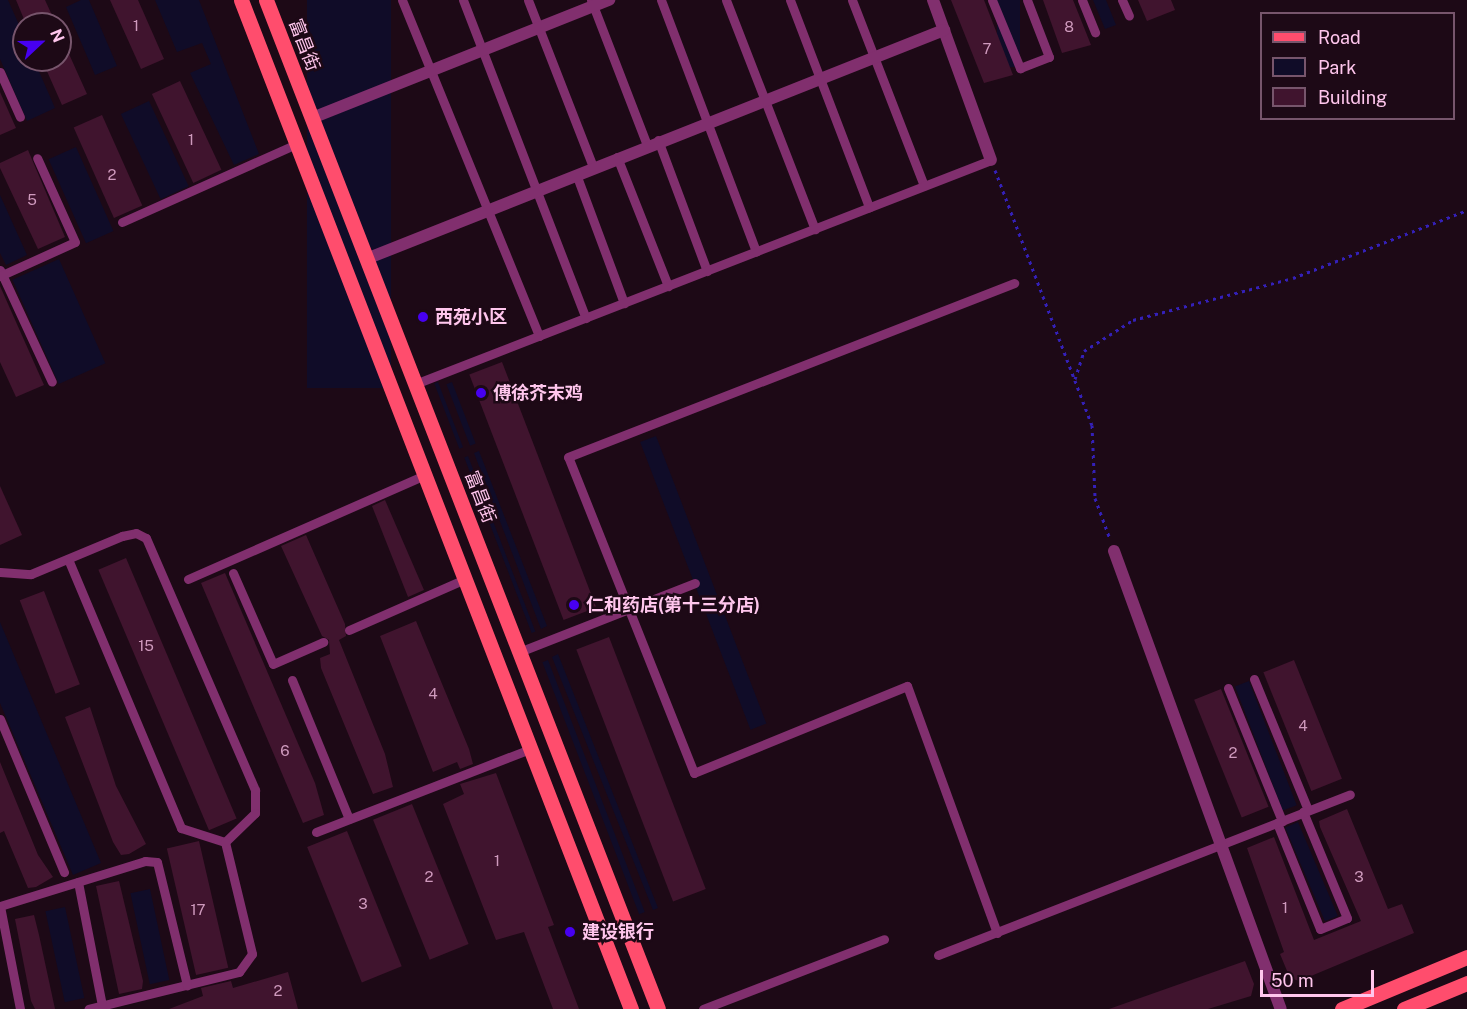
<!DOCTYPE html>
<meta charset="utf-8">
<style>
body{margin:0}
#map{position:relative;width:1467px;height:1009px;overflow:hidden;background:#1d0916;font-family:"Public Sans","Noto Sans SC",sans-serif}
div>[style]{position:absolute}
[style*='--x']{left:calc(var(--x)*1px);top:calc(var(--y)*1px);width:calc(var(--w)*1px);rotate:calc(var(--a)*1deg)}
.green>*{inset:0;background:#100c28;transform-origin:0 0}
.building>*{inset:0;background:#40142e;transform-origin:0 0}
.path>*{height:3px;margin-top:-1.5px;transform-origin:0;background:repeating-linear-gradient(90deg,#3420b9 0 3px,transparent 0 7.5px)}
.lane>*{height:9px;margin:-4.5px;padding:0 4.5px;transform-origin:4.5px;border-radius:4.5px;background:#812f6e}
.street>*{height:12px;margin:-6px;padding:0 6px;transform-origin:6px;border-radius:6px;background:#812f6e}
.primary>*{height:15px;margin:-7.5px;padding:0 7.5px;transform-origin:7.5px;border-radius:7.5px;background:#ff4d6d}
.dots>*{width:16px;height:16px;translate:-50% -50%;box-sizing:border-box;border:3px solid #1d0916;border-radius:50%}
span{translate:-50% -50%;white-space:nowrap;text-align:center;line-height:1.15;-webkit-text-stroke:5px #1d0916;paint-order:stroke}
.number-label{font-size:15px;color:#cf9abd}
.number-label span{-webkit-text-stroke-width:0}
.street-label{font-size:18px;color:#ffc6ed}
.poi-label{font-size:18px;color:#ffc6ed;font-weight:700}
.left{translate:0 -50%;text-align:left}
.legend{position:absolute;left:1260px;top:12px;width:195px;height:108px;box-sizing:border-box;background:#1d0916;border:2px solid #77556c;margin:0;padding:8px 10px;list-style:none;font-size:18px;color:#ffc6ed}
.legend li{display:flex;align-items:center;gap:12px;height:30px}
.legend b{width:30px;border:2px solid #77556c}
.north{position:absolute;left:12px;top:12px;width:60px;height:60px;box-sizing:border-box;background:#1d0916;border:2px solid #77556c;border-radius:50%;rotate:68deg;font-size:16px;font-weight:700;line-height:24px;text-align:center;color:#ffc6ed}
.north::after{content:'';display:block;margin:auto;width:21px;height:27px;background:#4700f1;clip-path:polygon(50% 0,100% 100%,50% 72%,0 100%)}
.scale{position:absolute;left:1260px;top:970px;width:114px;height:27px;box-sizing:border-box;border:3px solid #ffc6ed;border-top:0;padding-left:8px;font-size:18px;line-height:21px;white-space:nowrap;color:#ffc6ed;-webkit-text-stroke:4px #1d0916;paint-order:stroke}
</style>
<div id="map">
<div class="green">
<i style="clip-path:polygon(0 0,8px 0,24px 36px,24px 60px,34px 60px,55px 108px,27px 121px,0 59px)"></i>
<i style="clip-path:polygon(81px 0,89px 0,117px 66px,95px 75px,66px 7px)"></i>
<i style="clip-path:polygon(155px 0,199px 0,259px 154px,234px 165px,190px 73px,211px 64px,202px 43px,177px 52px)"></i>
<i style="left:307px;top:0;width:84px;height:388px"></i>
<i style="left:997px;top:0;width:23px;height:67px"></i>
<i style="clip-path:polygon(1093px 0,1106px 0,1116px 25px,1105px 29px)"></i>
<i style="left:149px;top:101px;width:94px;height:31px;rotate:65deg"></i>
<i style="left:76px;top:147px;width:92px;height:30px;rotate:66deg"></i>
<i style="clip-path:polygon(0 195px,27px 255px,6px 265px,0 253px)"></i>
<i style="left:59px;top:259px;width:114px;height:51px;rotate:66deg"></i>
<i style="left:438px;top:382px;width:70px;height:4px;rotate:69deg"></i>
<i style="left:452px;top:382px;width:66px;height:6px;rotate:69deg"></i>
<i style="left:656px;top:436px;width:308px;height:17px;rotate:69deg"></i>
<i style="clip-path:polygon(479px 451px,547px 626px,541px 629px,474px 453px)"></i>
<i style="left:468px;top:456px;width:188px;height:4px;rotate:69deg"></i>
<i style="clip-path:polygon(0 622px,101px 863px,73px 875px,0 703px)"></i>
<i style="clip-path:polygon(558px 654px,658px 908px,653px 910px,552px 657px)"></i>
<i style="left:548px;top:660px;width:270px;height:6px;rotate:69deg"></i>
<i style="left:1249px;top:681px;width:133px;height:15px;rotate:69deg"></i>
<i style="left:1298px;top:822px;width:102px;height:14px;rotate:67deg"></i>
<i style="left:150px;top:889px;width:93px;height:20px;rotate:78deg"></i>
<i style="left:65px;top:907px;width:93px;height:20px;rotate:78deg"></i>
</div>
<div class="building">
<i style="clip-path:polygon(16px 0,45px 0,56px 24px,26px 24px)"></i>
<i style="clip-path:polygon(110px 0,138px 0,164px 59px,141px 69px)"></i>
<i style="clip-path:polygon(951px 0,984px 0,1013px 75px,984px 83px)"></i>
<i style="clip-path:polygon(1043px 0,1073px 0,1091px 45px,1062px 53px)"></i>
<i style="clip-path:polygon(1138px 0,1171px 0,1175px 10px,1147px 21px)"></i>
<i style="clip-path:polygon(60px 34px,87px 94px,62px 105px,42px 60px,60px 60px)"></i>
<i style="left:180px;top:81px;width:98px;height:31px;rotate:65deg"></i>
<i style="clip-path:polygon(0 92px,16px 128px,0 135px)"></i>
<i style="left:102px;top:115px;width:99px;height:31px;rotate:66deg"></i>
<i style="clip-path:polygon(28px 150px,65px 237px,38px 249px,0 168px,0 163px)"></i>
<i style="clip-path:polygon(0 286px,44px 385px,16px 397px,0 362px)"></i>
<i style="left:502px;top:362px;width:263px;height:35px;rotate:69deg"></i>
<i style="clip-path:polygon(0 486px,22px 535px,0 545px)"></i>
<i style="clip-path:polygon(385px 500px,424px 590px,408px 597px,372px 506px)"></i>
<i style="clip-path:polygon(306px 535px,345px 624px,346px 636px,339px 640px,385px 754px,393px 787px,373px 794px,321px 668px,320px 658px,330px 654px,329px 640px,322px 636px,281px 546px)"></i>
<i style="left:126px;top:558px;width:283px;height:30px;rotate:67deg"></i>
<i style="clip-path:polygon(225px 573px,315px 783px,324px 815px,303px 823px,201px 583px)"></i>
<i style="left:44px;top:591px;width:100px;height:26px;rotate:69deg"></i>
<i style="clip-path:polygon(416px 621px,469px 749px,473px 764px,460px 769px,457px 762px,433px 772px,380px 636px)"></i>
<i style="left:609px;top:637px;width:270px;height:35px;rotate:69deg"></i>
<i style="left:1294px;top:660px;width:128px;height:33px;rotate:68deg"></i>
<i style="left:1221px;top:689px;width:127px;height:29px;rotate:68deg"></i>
<i style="clip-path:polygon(90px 707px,116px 786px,146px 844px,129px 854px,121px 855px,113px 842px,65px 717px)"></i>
<i style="clip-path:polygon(0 762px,38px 855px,53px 877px,36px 887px,28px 888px,4px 831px,0 833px)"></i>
<i style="clip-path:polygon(496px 773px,554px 925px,548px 927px,579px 1009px,553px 1009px,524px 932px,496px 940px,443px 804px,464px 794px,460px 784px)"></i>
<i style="left:412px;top:804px;width:151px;height:42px;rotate:68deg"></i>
<i style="clip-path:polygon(1347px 809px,1388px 909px,1402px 904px,1414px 933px,1299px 981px,1290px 978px,1280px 954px,1284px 952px,1247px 848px,1274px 837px,1314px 940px,1361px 921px,1320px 827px,1319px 821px)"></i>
<i style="left:347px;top:831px;width:146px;height:43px;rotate:68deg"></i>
<i style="left:199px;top:841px;width:130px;height:33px;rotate:77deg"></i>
<i style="clip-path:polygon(119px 881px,143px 981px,142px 989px,119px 994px,96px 886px)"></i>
<i style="clip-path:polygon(34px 915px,39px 935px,55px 1009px,35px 1009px,31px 1001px,15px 919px)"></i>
<i style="clip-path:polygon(1245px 961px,1254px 984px,1251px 996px,1208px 1009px,1109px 1009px)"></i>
<i style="clip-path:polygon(288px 972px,298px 1009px,169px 1009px,203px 996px,201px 988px,231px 981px,233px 988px)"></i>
</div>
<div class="path">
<i style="--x:995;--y:170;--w:273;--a:69.2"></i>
<i style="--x:1092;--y:425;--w:73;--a:87.6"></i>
<i style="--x:1095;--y:498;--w:44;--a:69.9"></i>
<i style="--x:1075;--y:379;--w:29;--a:-72"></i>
<i style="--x:1084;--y:351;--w:58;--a:-32.3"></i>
<i style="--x:1133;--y:320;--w:165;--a:-14.7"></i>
<i style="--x:1293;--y:278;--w:187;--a:-21.3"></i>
</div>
<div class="lane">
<i style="--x:402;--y:0;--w:363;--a:67.8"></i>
<i style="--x:463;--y:0;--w:341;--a:68.9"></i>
<i style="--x:528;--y:0;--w:179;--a:68.7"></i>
<i style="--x:591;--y:0;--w:155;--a:68.9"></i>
<i style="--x:661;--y:0;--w:269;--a:69.3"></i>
<i style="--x:726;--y:0;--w:246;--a:68.8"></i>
<i style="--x:790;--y:0;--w:222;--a:69.1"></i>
<i style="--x:852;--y:0;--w:199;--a:68.8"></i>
<i style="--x:992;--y:0;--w:74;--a:67.6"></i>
<i style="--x:1020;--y:68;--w:31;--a:-21"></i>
<i style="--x:1049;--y:57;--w:61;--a:-111.1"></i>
<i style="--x:1082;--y:0;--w:35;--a:68"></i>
<i style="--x:1122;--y:0;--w:17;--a:66"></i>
<i style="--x:0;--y:72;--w:49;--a:66"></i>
<i style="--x:658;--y:140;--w:140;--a:69.5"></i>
<i style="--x:617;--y:157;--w:139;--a:68.4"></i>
<i style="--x:576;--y:174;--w:138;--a:69.6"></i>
<i style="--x:122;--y:222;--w:191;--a:-24.1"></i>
<i style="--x:0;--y:270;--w:123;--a:65.1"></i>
<i style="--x:0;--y:276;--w:82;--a:-24.4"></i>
<i style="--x:75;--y:242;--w:92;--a:-114.3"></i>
<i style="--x:415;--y:384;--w:618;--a:-21.25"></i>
<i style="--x:68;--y:559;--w:292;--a:67.2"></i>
<i style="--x:181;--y:828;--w:46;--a:17.7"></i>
<i style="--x:0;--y:572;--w:31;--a:4"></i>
<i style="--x:31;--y:574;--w:99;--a:-22.7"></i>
<i style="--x:122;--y:536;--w:14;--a:-12"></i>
<i style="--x:136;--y:533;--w:11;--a:27"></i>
<i style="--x:146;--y:538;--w:275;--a:66.6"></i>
<i style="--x:255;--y:790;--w:23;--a:90"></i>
<i style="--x:255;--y:813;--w:42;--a:136"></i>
<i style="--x:225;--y:842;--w:115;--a:76.4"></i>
<i style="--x:252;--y:954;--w:22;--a:126"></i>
<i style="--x:239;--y:972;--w:155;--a:166.2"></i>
<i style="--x:233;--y:573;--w:99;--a:66.3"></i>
<i style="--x:273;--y:664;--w:55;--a:-23.7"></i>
<i style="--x:188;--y:579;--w:259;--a:-23.7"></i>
<i style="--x:349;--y:630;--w:127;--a:-23.7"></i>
<i style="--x:519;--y:652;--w:189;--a:-21.4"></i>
<i style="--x:1254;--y:679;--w:142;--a:67.6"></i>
<i style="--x:292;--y:680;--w:150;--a:67.7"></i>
<i style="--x:1228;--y:688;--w:144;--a:67.9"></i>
<i style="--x:0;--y:719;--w:166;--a:67.3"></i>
<i style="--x:1277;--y:823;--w:114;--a:67.9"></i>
<i style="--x:1320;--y:929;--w:29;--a:-22"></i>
<i style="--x:1347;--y:918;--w:115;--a:-112.5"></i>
<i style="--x:316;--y:832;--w:230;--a:-21.2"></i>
<i style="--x:78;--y:882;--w:126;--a:79"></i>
<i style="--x:0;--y:906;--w:152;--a:-17.2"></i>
<i style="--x:145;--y:861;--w:12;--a:5"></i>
<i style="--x:157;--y:862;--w:127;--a:76.3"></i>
<i style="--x:0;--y:906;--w:105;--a:79"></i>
<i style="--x:997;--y:933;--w:263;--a:-110"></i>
<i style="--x:907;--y:686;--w:230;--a:157.8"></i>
<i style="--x:694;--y:773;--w:340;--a:-111.7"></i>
<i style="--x:568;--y:457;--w:479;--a:-21.3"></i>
<i style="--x:938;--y:955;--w:442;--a:-21.3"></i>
<i style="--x:703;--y:1009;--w:194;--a:-21.1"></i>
</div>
<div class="street">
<i style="--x:933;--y:0;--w:170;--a:70.1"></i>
<i style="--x:312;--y:118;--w:320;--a:-21.7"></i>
<i style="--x:366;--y:259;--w:622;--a:-21.61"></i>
<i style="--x:1114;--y:551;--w:487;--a:70"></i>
</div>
<div class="primary">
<i style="--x:241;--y:0;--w:1082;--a:68.87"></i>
<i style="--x:266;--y:0;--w:1082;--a:68.77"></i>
<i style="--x:1342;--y:1009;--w:135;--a:-22.6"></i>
<i style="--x:1404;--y:1009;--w:68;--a:-22.4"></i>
</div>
<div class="dots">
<i style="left:423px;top:317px;background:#4700f1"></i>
<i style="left:481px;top:393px;background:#4700f1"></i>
<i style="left:574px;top:605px;background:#4700f1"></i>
<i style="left:570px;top:932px;background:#4700f1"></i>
</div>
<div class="number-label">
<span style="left:136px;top:26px">1</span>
<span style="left:1069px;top:27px">8</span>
<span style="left:987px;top:49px">7</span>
<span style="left:191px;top:140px">1</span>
<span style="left:112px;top:175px">2</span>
<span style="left:32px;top:200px">5</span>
<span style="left:146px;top:646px">15</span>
<span style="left:433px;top:694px">4</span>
<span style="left:1303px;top:726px">4</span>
<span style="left:285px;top:751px">6</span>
<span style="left:1233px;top:753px">2</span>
<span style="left:497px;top:861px">1</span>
<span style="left:429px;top:877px">2</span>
<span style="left:1359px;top:877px">3</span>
<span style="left:363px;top:904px">3</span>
<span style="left:1285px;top:908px">1</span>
<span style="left:198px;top:910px">17</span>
<span style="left:278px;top:991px">2</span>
</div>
<div class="street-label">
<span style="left:304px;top:45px;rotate:69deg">富昌街</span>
<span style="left:480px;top:497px;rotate:69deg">富昌街</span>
</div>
<div class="poi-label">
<span class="left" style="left:435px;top:317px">西苑小区</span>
<span class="left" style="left:493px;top:393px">傅徐芥末鸡</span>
<span class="left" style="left:586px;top:605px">仁和药店(第十三分店)</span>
<span class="left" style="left:582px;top:932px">建设银行</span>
</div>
<ul class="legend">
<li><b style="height:8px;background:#ff4d6d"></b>Road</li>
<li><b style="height:16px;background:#100c28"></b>Park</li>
<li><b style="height:16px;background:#40142e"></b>Building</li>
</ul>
<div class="north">N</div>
<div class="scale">50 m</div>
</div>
